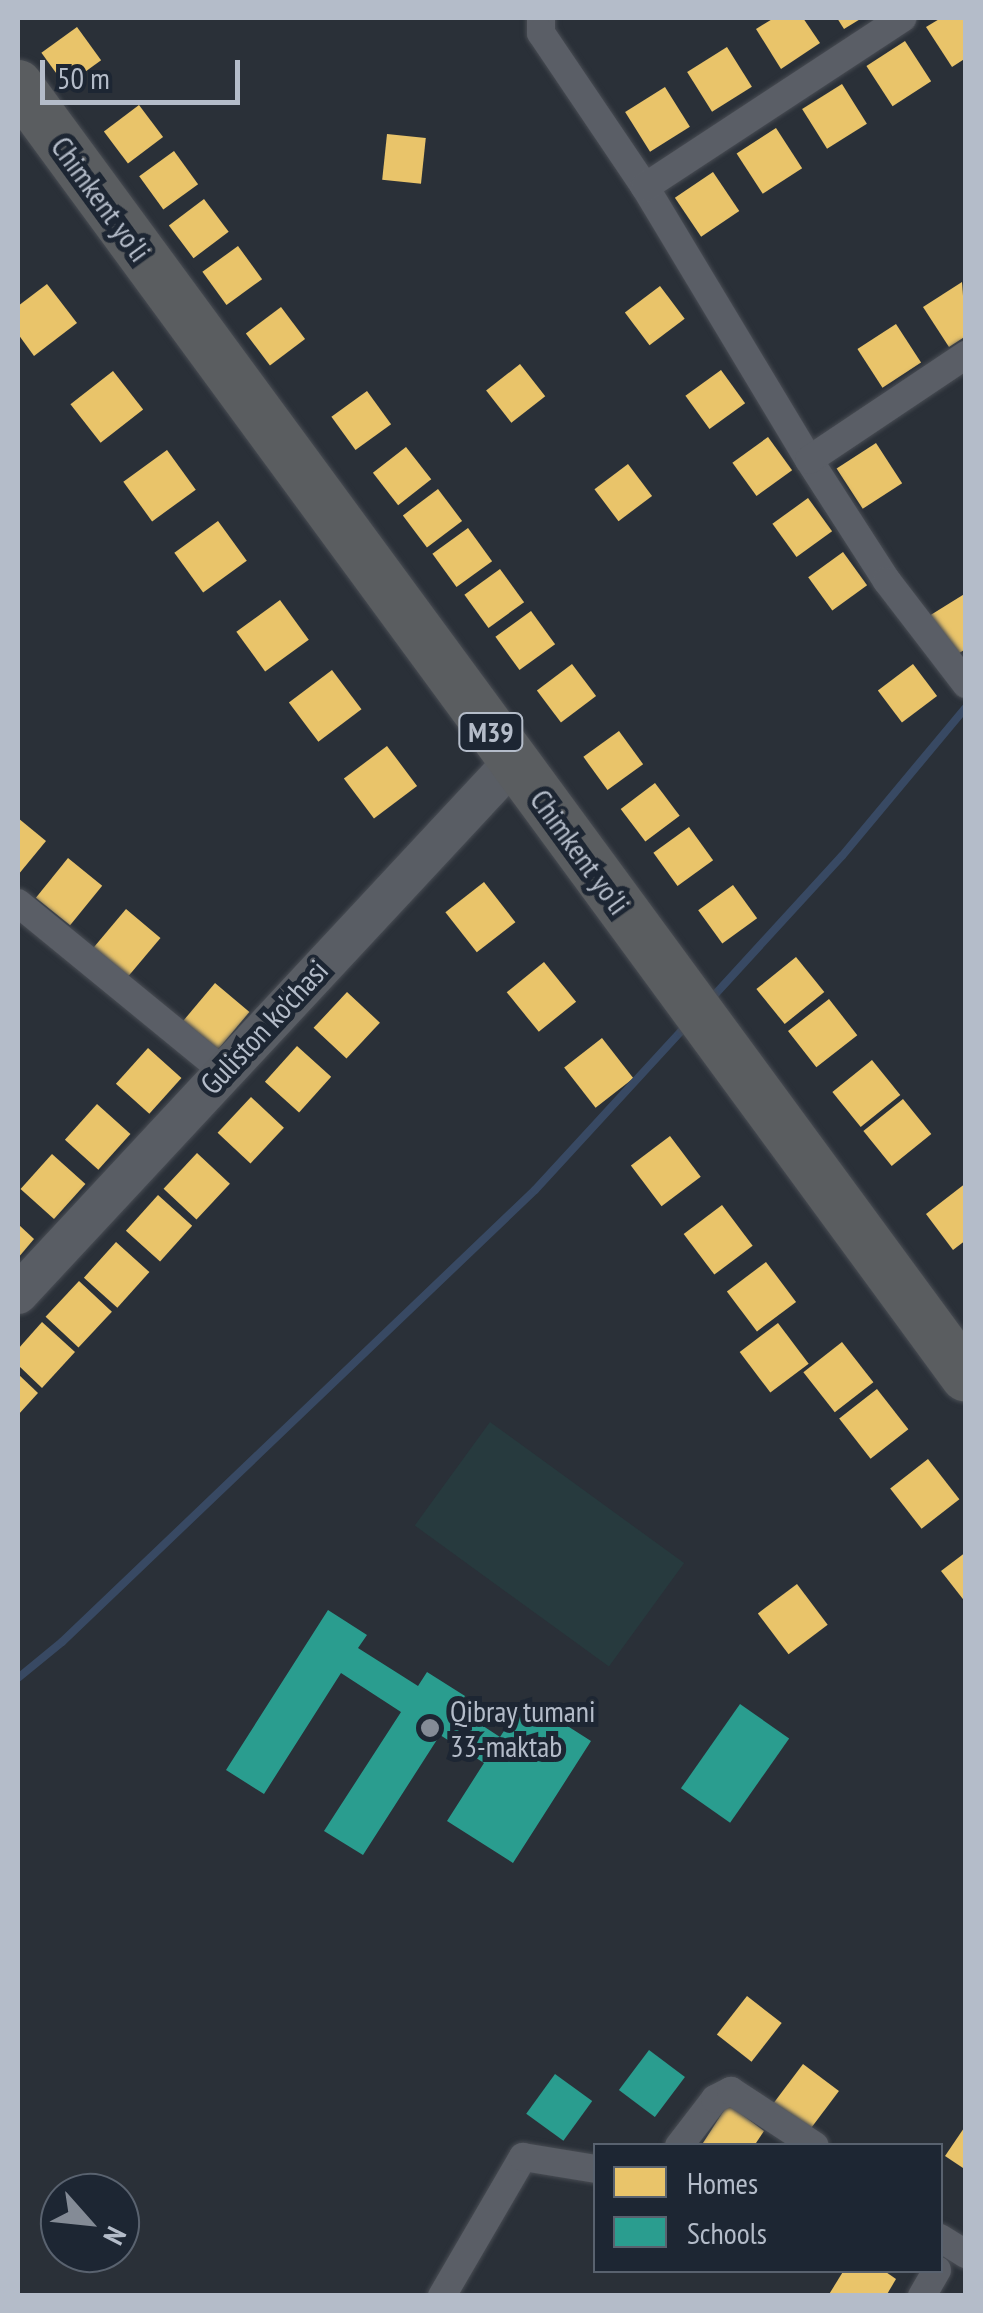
<!DOCTYPE html>
<meta charset="utf-8">
<style>
body{margin:0}
#map{position:relative;width:983px;height:2313px;overflow:hidden;background:#2a3038;font-family:"PT Sans Narrow",sans-serif}
div>[style]{position:absolute}
[style*='--x']{left:calc(var(--x)*1px);top:calc(var(--y)*1px);width:calc(var(--w)*1px);rotate:calc(var(--a)*1deg)}
.green>*{inset:0;background:#273a3e;transform-origin:0 0}
.homes>*{inset:0;background:#e9c46a;transform-origin:0 0}
.schools>*{inset:0;background:#2a9d8f;transform-origin:0 0}
.stream>*{height:8px;margin:-4px;padding:0 4px;transform-origin:4px;border-radius:4px;background:#384963}
.roads{filter:drop-shadow(0 0 2px #484c53) drop-shadow(0 0 2px #484c53)}
.street>*{height:28px;margin:-14px;padding:0 14px;transform-origin:14px;border-radius:14px;background:#5a5e66}
.secondary>*{height:40px;margin:-20px;padding:0 20px;transform-origin:20px;border-radius:20px;background:#595d64}
.highway>*{height:50px;margin:-25px;padding:0 25px;transform-origin:25px;border-radius:25px;background:#5a5d60}
.dots>*{width:28px;height:28px;translate:-50% -50%;box-sizing:border-box;border:5px solid #1d2633;border-radius:50%}
span{translate:-50% -50%;white-space:nowrap;text-align:center;line-height:1.15;-webkit-text-stroke:10px #1d2633;paint-order:stroke}
.shield-label span{padding:2px 8px;background:#1d2633;border:2px solid;border-radius:8px;-webkit-text-stroke-width:0}
.shield-label{font-size:28px;color:#b4bcc9;font-weight:700}
.street-label{font-size:30px;color:#b4bcc9}
.poi-label{font-size:30px;color:#b4bcc9}
.left{translate:0 -50%;text-align:left}
.frame{position:absolute;inset:0;border:20px solid #b4bcc9;pointer-events:none}
.legend{position:absolute;left:593px;top:2143px;width:350px;height:130px;box-sizing:border-box;background:#1d2633;border:2px solid #59626f;margin:0;padding:12px 18px;list-style:none;font-size:30px;color:#b4bcc9}
.legend li{display:flex;align-items:center;gap:20px;height:50px}
.legend b{width:50px;border:2px solid #59626f}
.north{position:absolute;left:40px;top:2173px;width:100px;height:100px;box-sizing:border-box;background:#1d2633;border:2px solid #59626f;border-radius:50%;rotate:117deg;font-size:28px;font-weight:700;line-height:40px;text-align:center;color:#b4bcc9}
.north::after{content:'';display:block;margin:auto;width:35px;height:45px;background:#848b96;clip-path:polygon(50% 0,100% 100%,50% 72%,0 100%)}
.scale{position:absolute;left:40px;top:60px;width:200px;height:45px;box-sizing:border-box;border:5px solid #b4bcc9;border-top:0;padding-left:12px;font-size:30px;line-height:35px;white-space:nowrap;color:#b4bcc9;-webkit-text-stroke:8px #1d2633;paint-order:stroke}
</style>
<div id="map">
<div class="green">
<i style="left:490px;top:1422px;width:240px;height:128px;rotate:36deg"></i>
</div>
<div class="homes">
<i style="clip-path:polygon(774px 18px,803px 18px,820px 43px,781px 69px,756px 29px)"></i>
<i style="clip-path:polygon(837px 18px,862px 18px,844px 29px)"></i>
<i style="clip-path:polygon(941px 18px,966px 18px,966px 58px,952px 67px,926px 27px)"></i>
<i style="left:77px;top:27px;width:41px;height:44px;rotate:54deg"></i>
<i style="left:905px;top:41px;width:48px;height:46px;rotate:57deg"></i>
<i style="left:727px;top:47px;width:47px;height:47px;rotate:58deg"></i>
<i style="left:842px;top:84px;width:47px;height:47px;rotate:58deg"></i>
<i style="left:665px;top:87px;width:47px;height:47px;rotate:58deg"></i>
<i style="left:139px;top:105px;width:40px;height:44px;rotate:53deg"></i>
<i style="left:776px;top:128px;width:48px;height:47px;rotate:57deg"></i>
<i style="left:387px;top:134px;width:39px;height:46px;rotate:6deg"></i>
<i style="left:174px;top:151px;width:41px;height:43px;rotate:54deg"></i>
<i style="left:713px;top:172px;width:47px;height:46px;rotate:56deg"></i>
<i style="left:204px;top:199px;width:41px;height:44px;rotate:53deg"></i>
<i style="left:238px;top:246px;width:41px;height:44px;rotate:54deg"></i>
<i style="clip-path:polygon(962px 282px,966px 336px,949px 347px,923px 307px)"></i>
<i style="clip-path:polygon(47px 284px,77px 323px,34px 356px,18px 334px,18px 306px)"></i>
<i style="left:660px;top:286px;width:41px;height:44px;rotate:53deg"></i>
<i style="left:281px;top:307px;width:40px;height:44px;rotate:53deg"></i>
<i style="left:896px;top:324px;width:46px;height:46px;rotate:57deg"></i>
<i style="left:520px;top:364px;width:41px;height:43px;rotate:52deg"></i>
<i style="left:721px;top:370px;width:41px;height:44px;rotate:54deg"></i>
<i style="left:113px;top:371px;width:49px;height:54px;rotate:52deg"></i>
<i style="left:367px;top:391px;width:41px;height:44px;rotate:54deg"></i>
<i style="left:768px;top:437px;width:41px;height:44px;rotate:54deg"></i>
<i style="left:876px;top:443px;width:48px;height:47px;rotate:57deg"></i>
<i style="left:406px;top:447px;width:41px;height:42px;rotate:52deg"></i>
<i style="left:167px;top:450px;width:49px;height:54px;rotate:54deg"></i>
<i style="left:628px;top:464px;width:40px;height:42px;rotate:53deg"></i>
<i style="left:438px;top:489px;width:40px;height:44px;rotate:53deg"></i>
<i style="left:808px;top:498px;width:41px;height:44px;rotate:54deg"></i>
<i style="left:218px;top:521px;width:49px;height:54px;rotate:54deg"></i>
<i style="left:468px;top:528px;width:41px;height:44px;rotate:54deg"></i>
<i style="left:843px;top:552px;width:41px;height:43px;rotate:54deg"></i>
<i style="left:500px;top:569px;width:41px;height:44px;rotate:54deg"></i>
<i style="clip-path:polygon(966px 593px,966px 649px,954px 656px,929px 616px)"></i>
<i style="left:280px;top:600px;width:49px;height:54px;rotate:54deg"></i>
<i style="left:531px;top:611px;width:41px;height:44px;rotate:54deg"></i>
<i style="left:572px;top:664px;width:40px;height:44px;rotate:53deg"></i>
<i style="left:913px;top:664px;width:40px;height:44px;rotate:53deg"></i>
<i style="left:332px;top:670px;width:49px;height:54px;rotate:53deg"></i>
<i style="left:619px;top:731px;width:41px;height:44px;rotate:54deg"></i>
<i style="left:387px;top:746px;width:50px;height:54px;rotate:53deg"></i>
<i style="left:655px;top:783px;width:41px;height:43px;rotate:53deg"></i>
<i style="clip-path:polygon(18px 818px,46px 841px,18px 875px)"></i>
<i style="left:689px;top:827px;width:41px;height:44px;rotate:54deg"></i>
<i style="left:68px;top:858px;width:44px;height:51px;rotate:39deg"></i>
<i style="left:484px;top:882px;width:51px;height:49px;rotate:52deg"></i>
<i style="left:733px;top:885px;width:41px;height:43px;rotate:54deg"></i>
<i style="left:126px;top:909px;width:45px;height:51px;rotate:40deg"></i>
<i style="left:796px;top:957px;width:45px;height:51px;rotate:51deg"></i>
<i style="left:544px;top:962px;width:51px;height:48px;rotate:51deg"></i>
<i style="left:215px;top:983px;width:45px;height:52px;rotate:40deg"></i>
<i style="left:347px;top:992px;width:45px;height:49px;rotate:43deg"></i>
<i style="left:829px;top:999px;width:46px;height:52px;rotate:52deg"></i>
<i style="left:602px;top:1038px;width:51px;height:48px;rotate:52deg"></i>
<i style="left:297px;top:1046px;width:46px;height:48px;rotate:42deg"></i>
<i style="left:148px;top:1048px;width:45px;height:48px;rotate:42deg"></i>
<i style="left:872px;top:1060px;width:45px;height:51px;rotate:51deg"></i>
<i style="left:251px;top:1097px;width:45px;height:49px;rotate:43deg"></i>
<i style="left:903px;top:1099px;width:45px;height:51px;rotate:51deg"></i>
<i style="left:97px;top:1104px;width:45px;height:48px;rotate:42deg"></i>
<i style="left:670px;top:1136px;width:51px;height:49px;rotate:53deg"></i>
<i style="left:197px;top:1153px;width:45px;height:49px;rotate:43deg"></i>
<i style="left:52px;top:1154px;width:45px;height:47px;rotate:42deg"></i>
<i style="clip-path:polygon(966px 1183px,966px 1240px,953px 1250px,926px 1214px)"></i>
<i style="left:158px;top:1195px;width:46px;height:48px;rotate:42deg"></i>
<i style="left:722px;top:1205px;width:51px;height:48px;rotate:53deg"></i>
<i style="clip-path:polygon(18px 1224px,34px 1239px,18px 1258px)"></i>
<i style="left:116px;top:1242px;width:45px;height:48px;rotate:42deg"></i>
<i style="left:766px;top:1262px;width:50px;height:49px;rotate:53deg"></i>
<i style="left:79px;top:1281px;width:45px;height:49px;rotate:43deg"></i>
<i style="clip-path:polygon(42px 1322px,75px 1352px,42px 1388px,18px 1365px,18px 1349px)"></i>
<i style="left:778px;top:1323px;width:51px;height:48px;rotate:53deg"></i>
<i style="left:842px;top:1342px;width:51px;height:49px;rotate:52deg"></i>
<i style="clip-path:polygon(18px 1374px,38px 1393px,18px 1415px)"></i>
<i style="left:877px;top:1389px;width:51px;height:48px;rotate:52deg"></i>
<i style="left:928px;top:1459px;width:51px;height:48px;rotate:52deg"></i>
<i style="clip-path:polygon(966px 1552px,966px 1603px,941px 1571px)"></i>
<i style="left:797px;top:1584px;width:51px;height:49px;rotate:53deg"></i>
<i style="left:747px;top:1996px;width:44px;height:49px;rotate:38deg"></i>
<i style="left:803px;top:2064px;width:45px;height:49px;rotate:37deg"></i>
<i style="clip-path:polygon(728px 2104px,764px 2131px,754px 2146px,701px 2146px)"></i>
<i style="clip-path:polygon(966px 2125px,966px 2170px,945px 2156px)"></i>
<i style="clip-path:polygon(844px 2270px,883px 2270px,896px 2279px,886px 2296px,828px 2296px)"></i>
</div>
<div class="schools">
<i style="clip-path:polygon(328px 1610px,367px 1635px,358px 1648px,418px 1686px,427px 1672px,465px 1696px,457px 1709px,500px 1737px,525px 1699px,591px 1741px,513px 1863px,447px 1821px,484px 1763px,440px 1735px,363px 1855px,324px 1831px,401px 1712px,341px 1673px,264px 1794px,226px 1770px)"></i>
<i style="left:740px;top:1704px;width:60px;height:103px;rotate:35deg"></i>
<i style="left:649px;top:2050px;width:45px;height:50px;rotate:37deg"></i>
<i style="left:555px;top:2074px;width:46px;height:49px;rotate:36deg"></i>
</div>
<div class="stream">
<i style="--x:709;--y:1001;--w:197;--a:-47.5"></i>
<i style="--x:842;--y:856;--w:194;--a:-50.2"></i>
<i style="--x:18;--y:1678;--w:57;--a:-39.3"></i>
<i style="--x:62;--y:1642;--w:654;--a:-43.7"></i>
<i style="--x:535;--y:1190;--w:223;--a:-47.4"></i>
</div>
<div class="roads">
<div class="street">
<i style="--x:541;--y:18;--w:15;--a:90"></i>
<i style="--x:541;--y:33;--w:186;--a:56"></i>
<i style="--x:645;--y:187;--w:318;--a:59"></i>
<i style="--x:809;--y:460;--w:144;--a:57.2"></i>
<i style="--x:887;--y:581;--w:130;--a:52.5"></i>
<i style="--x:645;--y:187;--w:308;--a:-33.3"></i>
<i style="--x:809;--y:460;--w:189;--a:-33.8"></i>
<i style="--x:18;--y:903;--w:265;--a:39.3"></i>
<i style="--x:679;--y:2146;--w:59;--a:-52.5"></i>
<i style="--x:715;--y:2099;--w:18;--a:-27"></i>
<i style="--x:731;--y:2091;--w:100;--a:33.2"></i>
<i style="--x:940;--y:2238;--w:31;--a:32"></i>
<i style="--x:442;--y:2296;--w:161;--a:-59.8"></i>
<i style="--x:523;--y:2157;--w:74;--a:9.3"></i>
<i style="--x:922;--y:2296;--w:30;--a:-60"></i>
</div>
<div class="secondary">
<i style="--x:18;--y:1294;--w:727;--a:-47.06"></i>
</div>
<div class="highway">
<i style="--x:18;--y:85;--w:1602;--a:53.73"></i>
</div>
</div>
<div class="dots">
<i style="left:430px;top:1728px;background:#848b96"></i>
</div>
<div class="shield-label">
<span style="left:491px;top:732px">M39</span>
</div>
<div class="street-label">
<span style="left:101px;top:199px;rotate:54deg">Chimkent yo‘li</span>
<span style="left:580px;top:852px;rotate:54deg">Chimkent yo‘li</span>
<span style="left:264px;top:1027px;rotate:-47deg">Guliston ko'chasi</span>
</div>
<div class="poi-label">
<span class="left" style="left:450px;top:1728px">Qibray tumani<br>33-maktab</span>
</div>
<div class="frame"></div>
<ul class="legend">
<li><b style="height:28px;background:#e9c46a"></b>Homes</li>
<li><b style="height:28px;background:#2a9d8f"></b>Schools</li>
</ul>
<div class="north">N</div>
<div class="scale">50 m</div>
</div>
